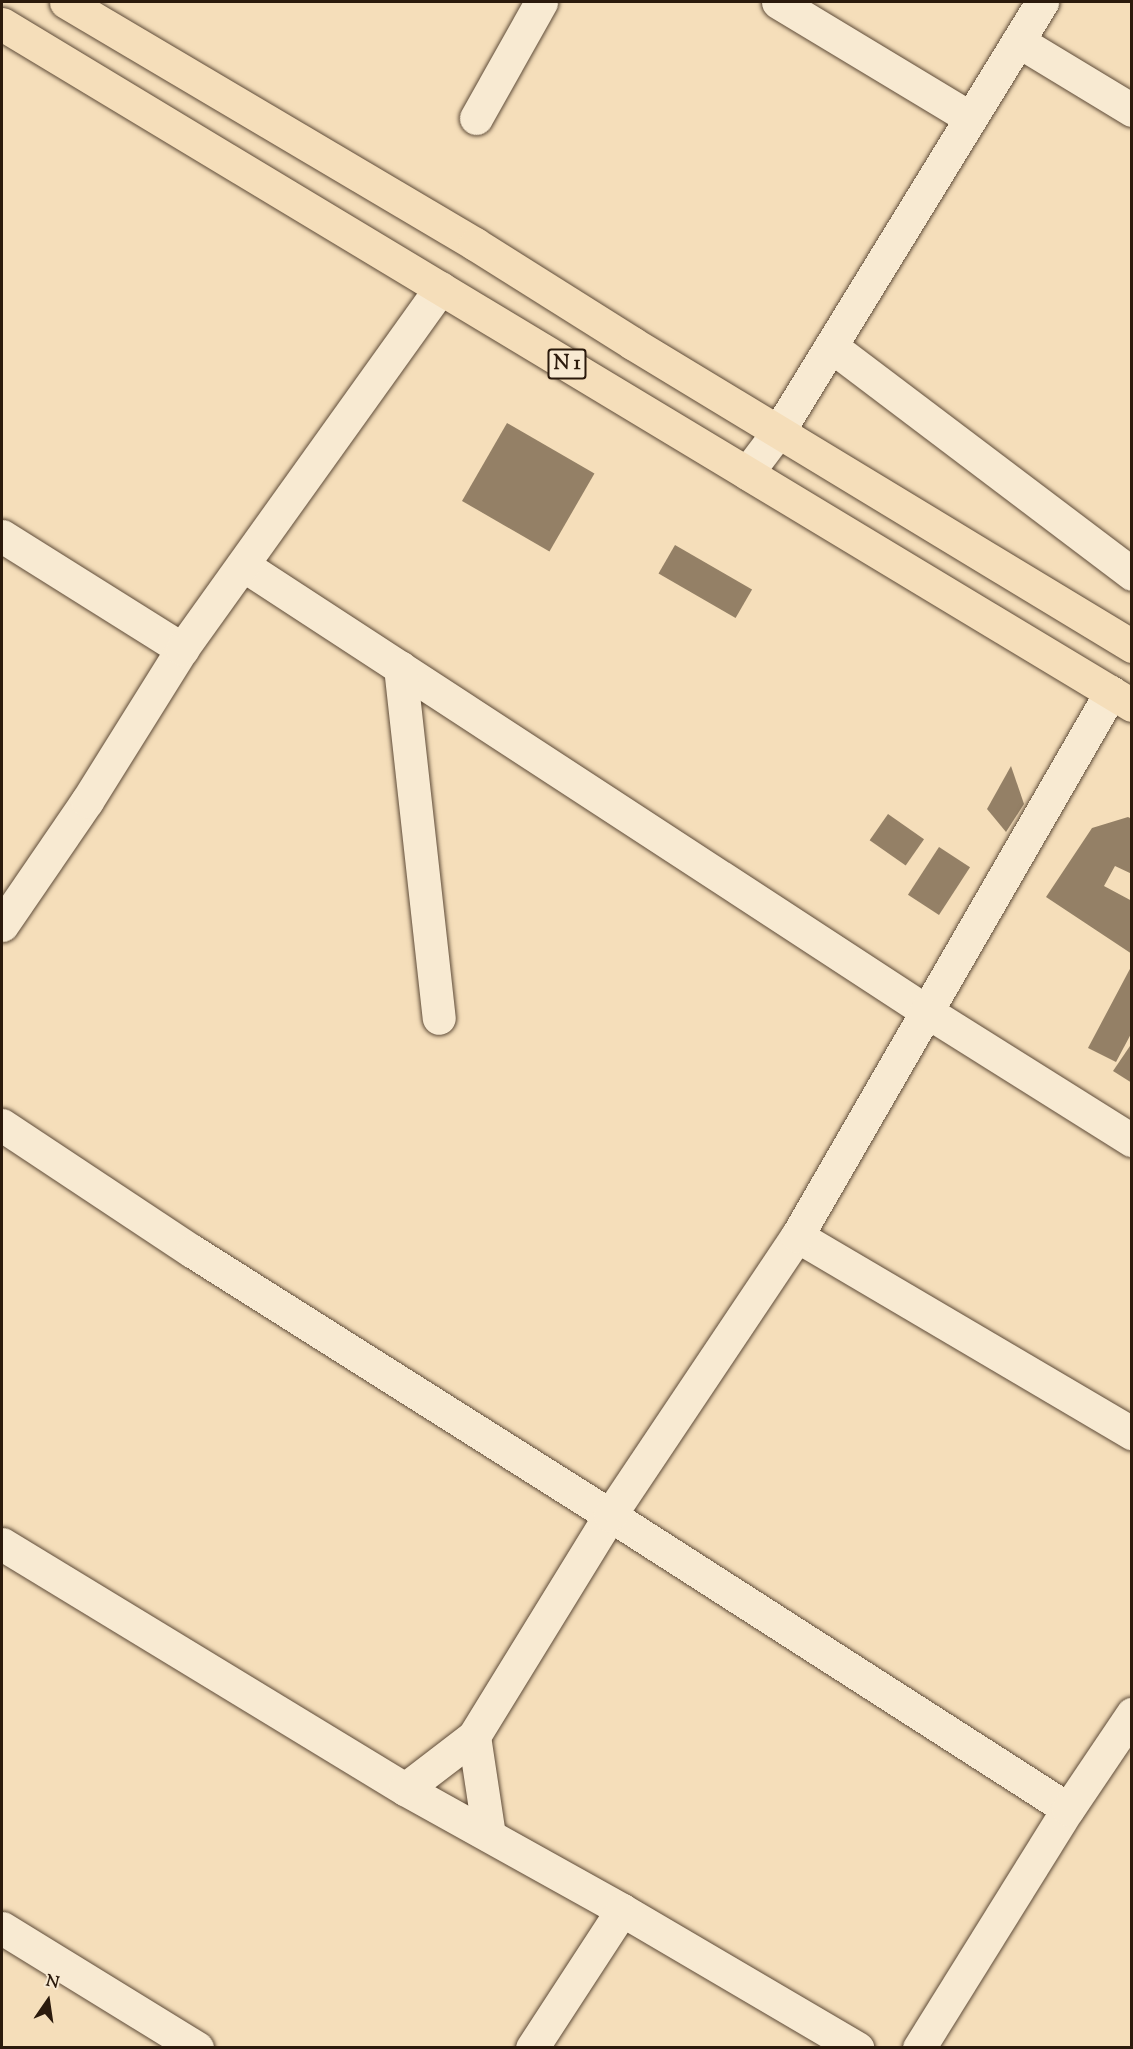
<!DOCTYPE html>
<style>
body{margin:0}
#map{position:relative;width:1133px;height:2049px;overflow:hidden;background:#f5deba;font-family:"Sorts Mill Goudy",serif}
div>[style]{position:absolute}
[style*='--x']{left:calc(var(--x)*1px);top:calc(var(--y)*1px);width:calc(var(--w)*1px);rotate:calc(var(--a)*1deg)}
.building>*{inset:0;background:#948066;transform-origin:0 0}
.roads{filter:drop-shadow(0 0 2px #5e4b38) drop-shadow(0 0 2px #5e4b38)}
.minor>*{height:33px;margin:-16.5px;padding:0 16.5px;transform-origin:16.5px;border-radius:16.5px;background:#f8ead2}
.highway>*{height:33px;margin:-16.5px;padding:0 16.5px;transform-origin:16.5px;border-radius:16.5px;background:#f5deba}
span{translate:-50% -50%;white-space:nowrap;text-align:center;line-height:1.15;-webkit-text-stroke:4.5px #f8ead2;paint-order:stroke}
.shield-label span{padding:2px 4px;background:#f8ead2;border:2px solid;border-radius:4px;-webkit-text-stroke-width:0}
.shield-label{font-size:20px;color:#2b1a0c;font-weight:700}
.frame{position:absolute;inset:0;border:3px solid #2b1a0c;pointer-events:none}
.north{position:absolute;left:18px;top:1971px;width:60px;height:60px;-webkit-text-stroke:4px #f8ead2;paint-order:stroke;rotate:13deg;font-size:16px;font-weight:700;line-height:24px;text-align:center;color:#2b1a0c}
.north::after{content:'';display:block;margin:auto;width:21px;height:27px;background:#2b1a0c;clip-path:polygon(50% 0,100% 100%,50% 72%,0 100%)}
</style>
<div id="map">
<div class="building">
<i style="left:507px;top:423px;width:101px;height:90px;rotate:30deg"></i>
<i style="left:675px;top:545px;width:89px;height:33px;rotate:30deg"></i>
<i style="clip-path:polygon(1011px 766px,1024px 804px,1006px 832px,987px 809px)"></i>
<i style="left:888px;top:814px;width:44px;height:32px;rotate:35deg"></i>
<i style="clip-path:polygon(1128px 817px,1132px 819px,1132px 874px,1115px 866px,1104px 886px,1132px 901px,1132px 954px,1046px 897px,1092px 828px)"></i>
<i style="left:939px;top:847px;width:37px;height:57px;rotate:33deg"></i>
<i style="clip-path:polygon(1132px 965px,1132px 1032px,1116px 1062px,1088px 1048px)"></i>
<i style="clip-path:polygon(1132px 1043px,1132px 1083px,1113px 1071px)"></i>
</div>
<div class="roads">
<div class="minor">
<i style="--x:778;--y:2;--w:224;--a:31.1"></i>
<i style="--x:1018;--y:41;--w:133;--a:31.2"></i>
<i style="--x:476;--y:118;--w:133;--a:-60.7"></i>
<i style="--x:831;--y:346;--w:378;--a:37.1"></i>
<i style="--x:747;--y:473;--w:51;--a:-52.9"></i>
<i style="--x:778;--y:432;--w:505;--a:-58.45"></i>
<i style="--x:2;--y:536;--w:213;--a:32.1"></i>
<i style="--x:243;--y:565;--w:816;--a:33.14"></i>
<i style="--x:926;--y:1011;--w:243;--a:32.1"></i>
<i style="--x:400;--y:667;--w:353;--a:83.7"></i>
<i style="--x:2;--y:925;--w:150;--a:-55.6"></i>
<i style="--x:87;--y:801;--w:179;--a:-58"></i>
<i style="--x:182;--y:649;--w:444;--a:-54.4"></i>
<i style="--x:2;--y:1125;--w:228;--a:33.6"></i>
<i style="--x:192;--y:1251;--w:494;--a:32.3"></i>
<i style="--x:610;--y:1515;--w:544;--a:32.7"></i>
<i style="--x:797;--y:1236;--w:389;--a:30.5"></i>
<i style="--x:2;--y:1544;--w:472;--a:31.3"></i>
<i style="--x:405;--y:1789;--w:248;--a:29.1"></i>
<i style="--x:622;--y:1910;--w:273;--a:30.4"></i>
<i style="--x:474;--y:1736;--w:100;--a:81.4"></i>
<i style="--x:405;--y:1789;--w:87;--a:-37.5"></i>
<i style="--x:474;--y:1736;--w:259;--a:-58.4"></i>
<i style="--x:610;--y:1515;--w:336;--a:-56.2"></i>
<i style="--x:797;--y:1236;--w:628;--a:-60.01"></i>
<i style="--x:2;--y:1928;--w:229;--a:31.6"></i>
<i style="--x:532;--y:2048;--w:165;--a:-56.9"></i>
<i style="--x:919;--y:2048;--w:282;--a:-58.1"></i>
<i style="--x:1068;--y:1809;--w:115;--a:-56"></i>
</div>
<div class="highway">
<i style="--x:66;--y:2;--w:475;--a:30.6"></i>
<i style="--x:475;--y:244;--w:186;--a:32.2"></i>
<i style="--x:632;--y:343;--w:585;--a:31.22"></i>
<i style="--x:2;--y:24;--w:1319;--a:31.08"></i>
</div>
</div>
<div class="shield-label">
<span style="left:567px;top:364px">N 1</span>
</div>
<div class="frame"></div>
<div class="north">N</div>
</div>
